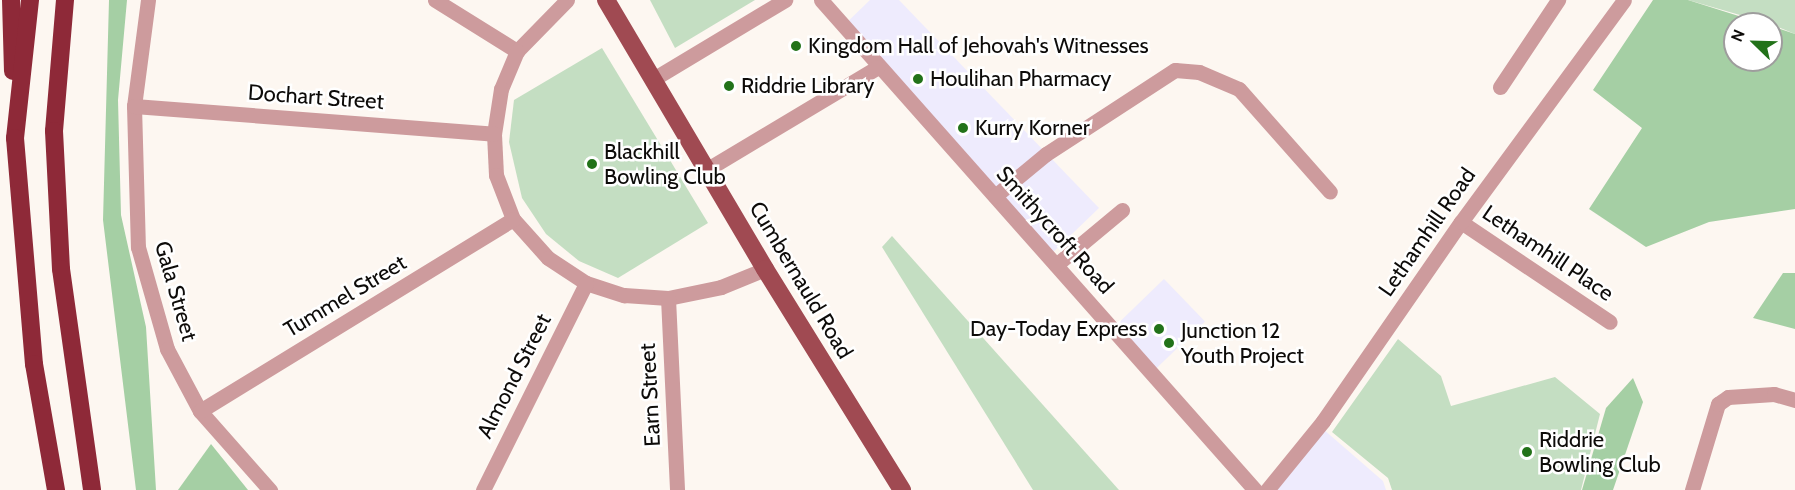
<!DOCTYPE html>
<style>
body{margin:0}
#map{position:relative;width:1795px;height:490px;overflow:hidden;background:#fdf7f1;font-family:Cabin,sans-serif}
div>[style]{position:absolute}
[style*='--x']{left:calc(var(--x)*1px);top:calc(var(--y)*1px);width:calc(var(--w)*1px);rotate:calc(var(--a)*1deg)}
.commercial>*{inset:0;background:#eeebfd;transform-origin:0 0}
.green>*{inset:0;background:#c4dec2}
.forest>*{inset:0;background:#a5cfa4}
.minor>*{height:15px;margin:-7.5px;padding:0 7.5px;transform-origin:7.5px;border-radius:7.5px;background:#cd9b9d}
.primary>*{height:18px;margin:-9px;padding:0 9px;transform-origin:9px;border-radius:9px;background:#a04a52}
.motorway>*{height:18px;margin:-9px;padding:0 9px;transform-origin:9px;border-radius:9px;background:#8e2938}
.dots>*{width:16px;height:16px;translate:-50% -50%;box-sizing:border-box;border:3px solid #fff;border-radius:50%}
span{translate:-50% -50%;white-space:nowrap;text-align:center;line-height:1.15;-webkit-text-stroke:5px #fff;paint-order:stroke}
.poi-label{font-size:22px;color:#0d0b09}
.left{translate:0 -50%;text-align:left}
.right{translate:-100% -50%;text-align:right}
.street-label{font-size:22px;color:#0d0b09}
.north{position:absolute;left:1723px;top:12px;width:60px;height:60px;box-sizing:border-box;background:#fff;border:2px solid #9e9d9d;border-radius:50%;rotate:293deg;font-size:16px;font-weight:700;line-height:24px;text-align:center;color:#0d0b09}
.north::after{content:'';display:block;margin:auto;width:21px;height:27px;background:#227219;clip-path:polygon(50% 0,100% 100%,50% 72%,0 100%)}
</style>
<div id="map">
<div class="commercial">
<i style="clip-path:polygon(870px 0,899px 0,1099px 208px,1046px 259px,840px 29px)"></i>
<i style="left:1164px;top:279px;width:59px;height:69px;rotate:46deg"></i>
<i style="clip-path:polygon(1323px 429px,1383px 481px,1386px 490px,1277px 490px)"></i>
</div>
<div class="green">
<i style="clip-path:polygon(650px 0,755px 0,675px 48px)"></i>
<i style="clip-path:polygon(1688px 0,1795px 0,1795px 34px,1771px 24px)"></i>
<i style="clip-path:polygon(602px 48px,708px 223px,618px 278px,579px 261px,546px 234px,522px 198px,509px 142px,514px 100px)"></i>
<i style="clip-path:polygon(892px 236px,1119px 490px,1033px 490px,882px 247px)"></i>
<i style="clip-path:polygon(1398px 339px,1441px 376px,1451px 406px,1555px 377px,1600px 414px,1581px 490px,1392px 490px,1388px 478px,1332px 432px)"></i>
</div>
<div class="forest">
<i style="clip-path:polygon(109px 0,127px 0,118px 100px,121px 215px,146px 327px,156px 490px,136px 490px,103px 220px)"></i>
<i style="clip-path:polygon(1653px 0,1688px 0,1764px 24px,1735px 24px,1735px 60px,1771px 60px,1771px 26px,1795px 34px,1795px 209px,1709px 222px,1646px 247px,1589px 209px,1642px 128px,1593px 90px)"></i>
<i style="clip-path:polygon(1783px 273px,1795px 273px,1795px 329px,1753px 318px)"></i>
<i style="clip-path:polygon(1633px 378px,1643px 402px,1613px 490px,1582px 490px,1606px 408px)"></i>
<i style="clip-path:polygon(211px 444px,248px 490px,178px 490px)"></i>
</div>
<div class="minor">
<i style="--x:148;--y:0;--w:107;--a:97.5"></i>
<i style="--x:134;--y:106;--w:141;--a:88.4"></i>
<i style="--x:138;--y:247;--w:106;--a:74.1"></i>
<i style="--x:167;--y:349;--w:70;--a:62"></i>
<i style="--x:200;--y:411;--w:106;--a:48.5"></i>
<i style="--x:435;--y:0;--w:97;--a:31.9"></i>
<i style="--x:567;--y:0;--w:71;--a:134.4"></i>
<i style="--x:517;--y:51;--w:41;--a:112.8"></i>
<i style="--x:501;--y:89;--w:46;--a:98.8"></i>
<i style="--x:494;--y:134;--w:41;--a:87.2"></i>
<i style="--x:496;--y:175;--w:47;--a:68.9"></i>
<i style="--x:513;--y:219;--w:52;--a:48.1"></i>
<i style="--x:548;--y:258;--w:45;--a:33.3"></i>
<i style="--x:586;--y:283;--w:40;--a:18"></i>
<i style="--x:624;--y:295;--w:44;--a:3.9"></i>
<i style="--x:668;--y:298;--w:54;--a:-11.7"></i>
<i style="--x:721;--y:287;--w:48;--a:-22.2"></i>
<i style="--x:821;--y:0;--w:655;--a:48.47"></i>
<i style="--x:655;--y:78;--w:152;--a:-31"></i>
<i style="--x:1500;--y:87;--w:105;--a:-56.3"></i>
<i style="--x:134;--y:106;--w:361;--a:4.4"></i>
<i style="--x:706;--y:170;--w:200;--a:-30.9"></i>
<i style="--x:995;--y:196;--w:66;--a:-39.5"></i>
<i style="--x:1046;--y:154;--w:154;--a:-33.1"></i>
<i style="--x:1175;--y:70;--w:24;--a:5"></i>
<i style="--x:1199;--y:72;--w:43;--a:23"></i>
<i style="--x:1239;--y:89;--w:137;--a:48.5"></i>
<i style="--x:1461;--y:222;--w:179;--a:33.9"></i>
<i style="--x:1056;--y:265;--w:86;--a:-39.8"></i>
<i style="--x:668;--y:298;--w:192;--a:87.3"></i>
<i style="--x:200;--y:411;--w:367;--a:-31.5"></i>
<i style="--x:483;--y:490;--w:231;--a:-63.5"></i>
<i style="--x:1267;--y:490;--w:89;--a:-50.9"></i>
<i style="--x:1323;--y:421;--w:242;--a:-55.3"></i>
<i style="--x:1461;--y:222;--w:275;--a:-53.7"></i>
<i style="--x:1692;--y:490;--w:90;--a:-73.2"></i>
<i style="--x:1718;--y:404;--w:12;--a:-35"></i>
<i style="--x:1728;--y:397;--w:46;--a:-3.7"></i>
<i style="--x:1774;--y:394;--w:22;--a:16"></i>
</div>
<div class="primary">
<i style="--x:606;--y:0;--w:312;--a:59.4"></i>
<i style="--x:765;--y:269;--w:260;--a:58.2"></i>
</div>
<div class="motorway">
<i style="--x:11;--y:0;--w:71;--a:88.4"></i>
<i style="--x:30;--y:0;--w:139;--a:96.2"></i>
<i style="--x:15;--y:138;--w:227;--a:85.2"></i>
<i style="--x:34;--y:364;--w:128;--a:80.1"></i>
<i style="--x:65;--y:0;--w:131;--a:94.8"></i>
<i style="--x:54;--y:131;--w:138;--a:87.1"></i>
<i style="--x:61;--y:269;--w:223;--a:82"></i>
</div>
<div class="dots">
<i style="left:796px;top:46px;background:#227219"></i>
<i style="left:918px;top:79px;background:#227219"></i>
<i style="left:729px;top:86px;background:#227219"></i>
<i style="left:963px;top:128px;background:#227219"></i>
<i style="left:592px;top:164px;background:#227219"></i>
<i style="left:1159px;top:329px;background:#227219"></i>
<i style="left:1169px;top:343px;background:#227219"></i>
<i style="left:1527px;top:452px;background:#227219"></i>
</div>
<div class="poi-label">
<span class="left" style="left:808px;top:46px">Kingdom Hall of Jehovah's Witnesses</span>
<span class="left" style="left:930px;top:79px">Houlihan Pharmacy</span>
<span class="left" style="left:741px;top:86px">Riddrie Library</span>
<span class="left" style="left:975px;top:128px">Kurry Korner</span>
<span class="left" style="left:604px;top:164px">Blackhill<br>Bowling Club</span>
<span class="right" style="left:1147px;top:329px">Day-Today Express</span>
<span class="left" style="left:1181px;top:343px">Junction 12<br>Youth Project</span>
<span class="left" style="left:1539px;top:452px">Riddrie<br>Bowling Club</span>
</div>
<div class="street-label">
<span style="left:316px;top:97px;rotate:4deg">Dochart Street</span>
<span style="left:1055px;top:230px;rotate:48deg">Smithycroft Road</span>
<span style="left:1427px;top:232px;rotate:-55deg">Lethamhill Road</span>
<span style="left:1548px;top:253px;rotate:34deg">Lethamhill Place</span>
<span style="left:801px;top:280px;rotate:59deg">Cumbernauld Road</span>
<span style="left:176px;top:291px;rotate:74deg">Gala Street</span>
<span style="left:345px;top:296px;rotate:-31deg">Tummel Street</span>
<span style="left:514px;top:376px;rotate:-63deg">Almond Street</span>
<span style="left:650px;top:395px;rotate:-93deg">Earn Street</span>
</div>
<div class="north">N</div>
</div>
